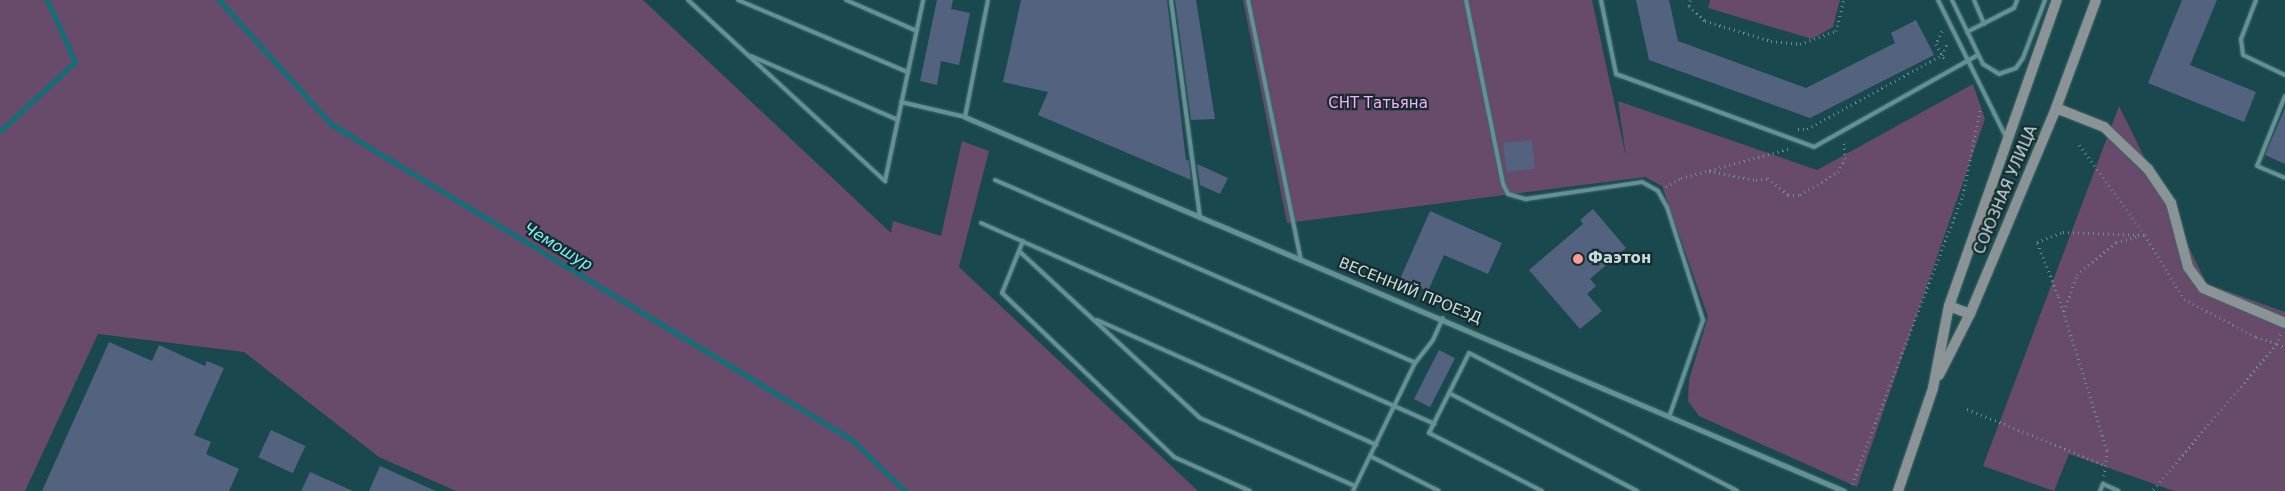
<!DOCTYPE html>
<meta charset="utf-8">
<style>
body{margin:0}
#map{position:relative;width:2285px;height:491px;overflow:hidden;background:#19494e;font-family:"DejaVu Sans",sans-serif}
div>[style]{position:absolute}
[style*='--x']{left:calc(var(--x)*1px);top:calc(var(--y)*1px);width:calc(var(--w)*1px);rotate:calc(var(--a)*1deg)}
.green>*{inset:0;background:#684a6a}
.stream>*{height:5px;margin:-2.5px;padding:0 2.5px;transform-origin:2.5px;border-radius:2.5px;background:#136f77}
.building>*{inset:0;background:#53627f;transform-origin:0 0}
.path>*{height:3px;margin-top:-1.5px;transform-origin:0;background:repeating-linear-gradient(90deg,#6a8f92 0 1px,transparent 0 5px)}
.roads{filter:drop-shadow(0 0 1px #446669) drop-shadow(0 0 1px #446669)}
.lane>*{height:4px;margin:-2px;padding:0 2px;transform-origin:2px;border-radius:2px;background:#629196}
.street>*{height:5px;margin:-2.5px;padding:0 2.5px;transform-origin:2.5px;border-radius:2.5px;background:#629196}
.secondary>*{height:10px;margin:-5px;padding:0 5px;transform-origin:5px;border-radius:5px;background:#8a9496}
.dots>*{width:14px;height:14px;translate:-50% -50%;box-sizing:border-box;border:2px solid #182c2e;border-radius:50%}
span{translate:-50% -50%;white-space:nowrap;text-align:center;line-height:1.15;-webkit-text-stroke:4.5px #182c2e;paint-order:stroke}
.park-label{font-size:15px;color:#f6affd}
.street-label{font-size:15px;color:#c5dddf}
.poi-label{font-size:15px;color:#c5dddf;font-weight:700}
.left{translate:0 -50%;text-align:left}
.water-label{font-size:16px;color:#7eeffa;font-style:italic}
</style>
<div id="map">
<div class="green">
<i style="clip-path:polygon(0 0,643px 0,891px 233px,893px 221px,941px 236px,962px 141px,989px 151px,959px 267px,1198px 491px,456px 491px,379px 457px,244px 352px,98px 334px,25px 491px,0 491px)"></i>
<i style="clip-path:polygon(1243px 0,1592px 0,1626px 157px,1618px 101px,1817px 170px,1973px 84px,1985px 119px,1857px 487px,1699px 416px,1688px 401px,1689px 380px,1708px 317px,1662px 186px,1645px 177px,1287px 223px)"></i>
<i style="clip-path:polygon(1710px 0,1840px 0,1833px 27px,1812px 39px,1708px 8px)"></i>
<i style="clip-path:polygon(2119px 106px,2207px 284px,2285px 312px,2285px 491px,2174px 491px,2069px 454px,2054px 491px,1983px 466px)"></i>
</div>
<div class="stream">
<i style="--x:219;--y:0;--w:167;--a:47.9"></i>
<i style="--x:331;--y:124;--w:608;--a:31.21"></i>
<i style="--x:851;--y:439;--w:75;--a:43.9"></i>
<i style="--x:0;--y:131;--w:102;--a:-42.6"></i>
<i style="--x:75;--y:62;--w:68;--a:-114.3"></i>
</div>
<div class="building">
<i style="clip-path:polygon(937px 0,953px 0,951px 9px,970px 13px,959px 65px,941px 61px,937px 85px,920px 81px)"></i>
<i style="clip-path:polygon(1021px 0,1167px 0,1186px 160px,1189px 161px,1191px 180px,1038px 115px,1048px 92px,1003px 82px)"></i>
<i style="clip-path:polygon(1175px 0,1196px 0,1215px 119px,1191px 120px)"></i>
<i style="clip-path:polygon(1636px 0,1669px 0,1678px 41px,1806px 88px,1895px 43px,1891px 33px,1916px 20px,1934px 55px,1810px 118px,1649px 60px)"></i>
<i style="clip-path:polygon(2182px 0,2217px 0,2190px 65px,2256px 92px,2244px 122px,2148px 83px)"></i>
<i style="clip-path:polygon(2285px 108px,2285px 164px,2265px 155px)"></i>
<i style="left:1532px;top:140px;width:29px;height:29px;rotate:84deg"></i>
<i style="clip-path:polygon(1197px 164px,1228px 178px,1220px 194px,1200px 185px)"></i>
<i style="clip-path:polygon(1593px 209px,1626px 248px,1590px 279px,1596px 286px,1587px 294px,1602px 311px,1580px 329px,1529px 270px,1583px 224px,1580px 220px)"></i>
<i style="clip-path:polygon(1430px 211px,1502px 243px,1488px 274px,1444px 255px,1428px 291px,1400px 279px)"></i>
<i style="clip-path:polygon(109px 342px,152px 361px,159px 345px,205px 366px,207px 361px,224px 368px,194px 435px,211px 442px,206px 454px,239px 469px,229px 491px,42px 491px)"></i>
<i style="left:1439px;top:350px;width:18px;height:55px;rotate:27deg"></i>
<i style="left:271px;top:430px;width:38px;height:30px;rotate:25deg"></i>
<i style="clip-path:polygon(380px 466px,436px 491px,369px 491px)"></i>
<i style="clip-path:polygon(310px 472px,353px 491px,301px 491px)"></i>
</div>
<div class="path">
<i style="--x:1690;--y:0;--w:6;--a:99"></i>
<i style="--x:1689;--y:6;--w:22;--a:43"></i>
<i style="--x:1705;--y:21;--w:69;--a:16.9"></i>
<i style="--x:1771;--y:41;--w:29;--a:6"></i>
<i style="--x:1800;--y:44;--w:38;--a:-20"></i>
<i style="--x:1836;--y:31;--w:32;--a:-76"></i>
<i style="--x:1942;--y:31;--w:14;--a:115"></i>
<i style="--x:1936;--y:44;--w:20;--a:60"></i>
<i style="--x:1798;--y:129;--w:9;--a:0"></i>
<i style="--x:1807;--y:129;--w:154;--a:-28.7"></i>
<i style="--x:1942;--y:55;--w:14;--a:-65"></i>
<i style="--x:2079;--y:145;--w:112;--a:53.7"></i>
<i style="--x:2145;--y:235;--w:75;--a:58.6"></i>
<i style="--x:2184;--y:299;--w:81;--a:27.8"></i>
<i style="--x:2256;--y:337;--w:22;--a:18"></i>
<i style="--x:2277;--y:344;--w:193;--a:130.4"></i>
<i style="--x:1709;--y:171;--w:48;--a:10.8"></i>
<i style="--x:1756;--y:180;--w:12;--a:-9"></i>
<i style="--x:1768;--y:178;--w:26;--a:40"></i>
<i style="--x:1788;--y:195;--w:12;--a:0"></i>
<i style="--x:1800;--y:195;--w:44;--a:-31.2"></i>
<i style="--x:1838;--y:172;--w:15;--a:-62"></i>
<i style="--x:1845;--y:159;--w:19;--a:-93"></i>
<i style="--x:1666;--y:187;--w:17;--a:-31"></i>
<i style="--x:1681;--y:178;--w:111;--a:-15.2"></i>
<i style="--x:2064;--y:311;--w:38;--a:-70"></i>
<i style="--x:2077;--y:275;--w:51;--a:-40.2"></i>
<i style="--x:2116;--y:242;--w:25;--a:-14"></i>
<i style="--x:2280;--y:334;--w:10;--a:107"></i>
<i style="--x:2277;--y:344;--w:9;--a:21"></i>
<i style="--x:1967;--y:409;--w:149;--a:22.1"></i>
<i style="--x:2104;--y:476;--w:26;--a:-83"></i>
<i style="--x:2107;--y:450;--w:163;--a:-107.5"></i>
<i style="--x:2058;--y:295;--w:57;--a:-111.6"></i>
<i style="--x:2037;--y:242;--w:28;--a:-21"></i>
<i style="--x:2063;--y:232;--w:81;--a:2.1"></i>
<i style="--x:1852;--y:484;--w:310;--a:-69"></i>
<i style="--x:1963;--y:195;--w:87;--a:-78.7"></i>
</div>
<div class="roads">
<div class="lane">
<i style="--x:688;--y:0;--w:268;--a:42.6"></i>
<i style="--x:738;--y:0;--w:185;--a:23"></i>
<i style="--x:846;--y:0;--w:77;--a:23.6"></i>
<i style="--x:1171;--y:0;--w:220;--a:82.4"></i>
<i style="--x:1248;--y:0;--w:265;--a:78.5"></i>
<i style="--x:1466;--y:0;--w:188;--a:78.6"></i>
<i style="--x:1503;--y:184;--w:11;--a:63"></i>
<i style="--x:1508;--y:194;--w:19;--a:16"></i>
<i style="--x:1526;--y:199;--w:117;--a:-8.3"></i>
<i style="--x:1642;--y:182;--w:18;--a:29"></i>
<i style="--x:1658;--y:191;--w:18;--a:61"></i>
<i style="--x:1667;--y:207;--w:119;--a:72.3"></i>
<i style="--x:1703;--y:320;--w:100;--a:109.3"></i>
<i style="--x:1601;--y:0;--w:76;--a:78.5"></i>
<i style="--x:1616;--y:74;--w:211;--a:20.2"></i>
<i style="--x:1814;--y:147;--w:188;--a:-29.3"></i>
<i style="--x:1938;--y:0;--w:153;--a:63.6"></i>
<i style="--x:1952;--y:0;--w:71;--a:64.2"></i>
<i style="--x:1983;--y:64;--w:19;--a:32"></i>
<i style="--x:1999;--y:74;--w:18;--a:-19"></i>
<i style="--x:2016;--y:68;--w:12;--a:-55"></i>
<i style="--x:2023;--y:58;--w:62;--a:-69.2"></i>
<i style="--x:1974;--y:0;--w:26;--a:67"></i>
<i style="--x:2256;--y:0;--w:42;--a:111"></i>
<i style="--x:2241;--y:39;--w:16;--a:83"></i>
<i style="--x:2243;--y:55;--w:47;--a:25.5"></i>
<i style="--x:1967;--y:32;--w:53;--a:-27.1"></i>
<i style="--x:2014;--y:8;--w:9;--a:-69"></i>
<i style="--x:751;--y:56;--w:160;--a:23.5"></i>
<i style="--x:2285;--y:96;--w:75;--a:111.8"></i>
<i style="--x:2257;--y:166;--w:30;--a:23"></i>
<i style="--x:901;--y:102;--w:66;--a:13.2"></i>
<i style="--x:965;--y:117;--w:119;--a:-78.9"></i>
<i style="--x:995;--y:180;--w:458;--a:23.5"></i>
<i style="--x:885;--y:181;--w:185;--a:-78.1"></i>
<i style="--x:981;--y:223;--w:496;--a:23.9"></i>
<i style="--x:1023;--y:241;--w:56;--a:112"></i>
<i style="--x:1002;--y:293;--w:238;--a:43.6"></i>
<i style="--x:1174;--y:457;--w:83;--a:24.1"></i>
<i style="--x:1019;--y:251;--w:246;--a:42.7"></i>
<i style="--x:1200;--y:418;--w:169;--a:23.7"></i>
<i style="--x:1097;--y:320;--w:306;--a:24.1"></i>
<i style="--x:1449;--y:393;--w:212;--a:27.5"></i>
<i style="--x:1370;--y:456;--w:77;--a:26.9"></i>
<i style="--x:1353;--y:491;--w:142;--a:-64.2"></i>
<i style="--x:1415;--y:363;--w:29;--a:-52"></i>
<i style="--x:1433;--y:340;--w:24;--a:-66"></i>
<i style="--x:1542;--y:491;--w:127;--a:-152.8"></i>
<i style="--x:1429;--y:433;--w:89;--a:-63.4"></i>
<i style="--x:1469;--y:353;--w:301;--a:27.2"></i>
<i style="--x:2100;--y:491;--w:8;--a:-67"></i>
<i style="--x:2103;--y:484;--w:17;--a:24"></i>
</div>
<div class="street">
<i style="--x:965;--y:117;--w:955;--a:23.05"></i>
</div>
<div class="secondary">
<i style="--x:2056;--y:108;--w:52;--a:21.6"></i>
<i style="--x:2104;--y:127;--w:61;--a:43.7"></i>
<i style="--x:2148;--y:169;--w:41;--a:55.9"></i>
<i style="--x:2171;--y:203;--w:66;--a:75.1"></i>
<i style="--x:2188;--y:267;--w:26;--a:54"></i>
<i style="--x:2203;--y:288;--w:89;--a:23.1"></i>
<i style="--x:1949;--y:306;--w:22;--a:21"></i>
<i style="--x:1939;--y:375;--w:68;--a:-63.1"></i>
<i style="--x:1970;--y:314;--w:223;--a:-67.3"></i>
<i style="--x:2056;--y:108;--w:115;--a:-69.7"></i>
<i style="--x:1898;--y:491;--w:109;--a:-71.2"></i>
<i style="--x:1933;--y:388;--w:84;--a:-79"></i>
<i style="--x:1949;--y:306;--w:324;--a:-70.6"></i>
</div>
</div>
<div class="dots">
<i style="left:1578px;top:259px;background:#f59c96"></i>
</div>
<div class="park-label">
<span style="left:1378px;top:104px">СНТ Татьяна</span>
</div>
<div class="street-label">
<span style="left:2006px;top:190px;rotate:-67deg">СОЮЗНАЯ УЛИЦА</span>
<span style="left:1410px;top:291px;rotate:22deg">ВЕСЕННИЙ ПРОЕЗД</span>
</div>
<div class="poi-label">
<span class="left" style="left:1588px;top:259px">Фаэтон</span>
</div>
<div class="water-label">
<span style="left:558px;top:247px;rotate:31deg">Чемошур</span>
</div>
</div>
